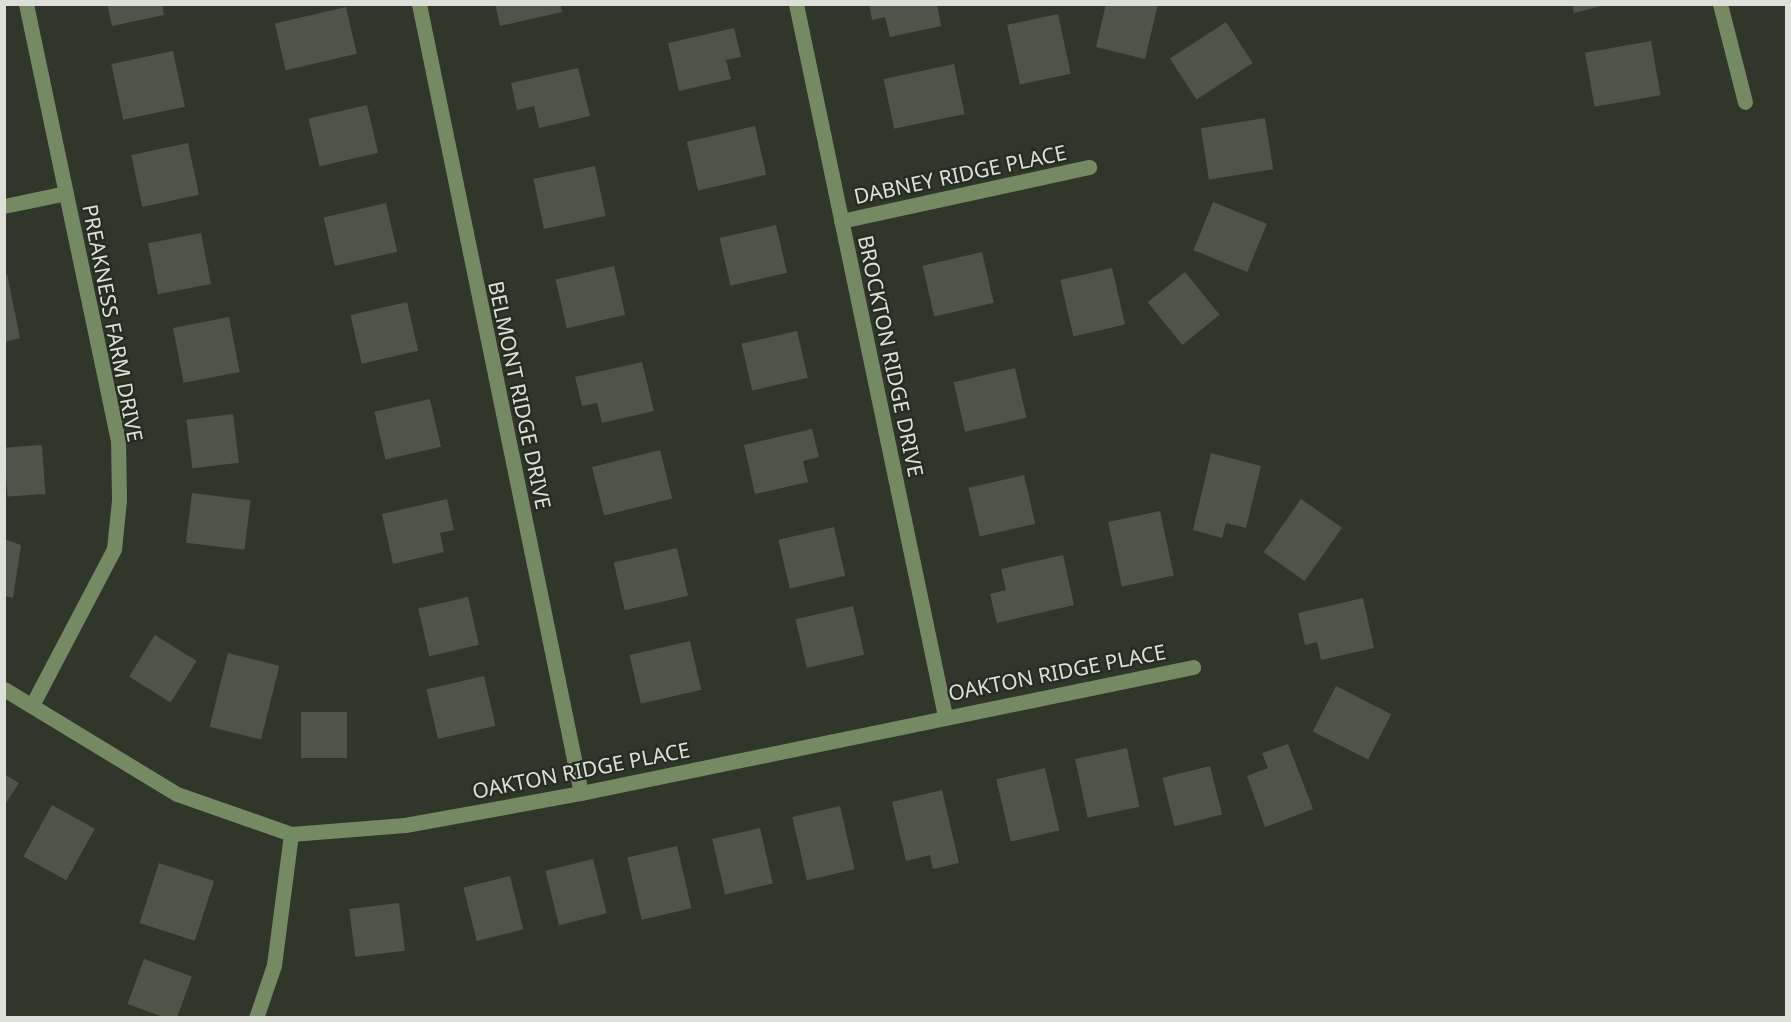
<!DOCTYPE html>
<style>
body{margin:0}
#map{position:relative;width:1791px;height:1022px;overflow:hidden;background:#30372a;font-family:"Noto Sans",sans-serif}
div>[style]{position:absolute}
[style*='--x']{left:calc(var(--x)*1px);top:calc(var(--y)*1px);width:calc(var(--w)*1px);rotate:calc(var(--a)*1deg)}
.building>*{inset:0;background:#4e5548;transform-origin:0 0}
.minor>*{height:15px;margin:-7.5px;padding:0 7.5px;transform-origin:7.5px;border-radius:7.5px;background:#758962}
span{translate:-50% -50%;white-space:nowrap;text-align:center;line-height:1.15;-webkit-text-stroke:4.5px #262c21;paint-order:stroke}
.street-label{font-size:21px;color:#dce0d9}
.frame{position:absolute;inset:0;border:6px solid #dce0d9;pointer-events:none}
</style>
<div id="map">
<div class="building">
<i style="clip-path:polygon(107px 4px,162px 4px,164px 15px,112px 26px)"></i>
<i style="clip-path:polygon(495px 4px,560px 4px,562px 12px,500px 26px)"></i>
<i style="clip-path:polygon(869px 4px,937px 4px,941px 26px,890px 37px,885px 17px,872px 20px)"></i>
<i style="clip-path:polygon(1106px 4px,1158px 4px,1145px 59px,1096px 47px)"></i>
<i style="clip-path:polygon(1572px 4px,1605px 4px,1605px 5px,1574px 13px)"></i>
<i style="left:346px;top:7px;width:48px;height:73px;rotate:77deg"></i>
<i style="left:1058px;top:14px;width:61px;height:52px;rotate:78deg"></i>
<i style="left:1226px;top:22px;width:49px;height:67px;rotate:57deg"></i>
<i style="clip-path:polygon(734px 28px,741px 57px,726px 60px,731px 79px,679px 91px,668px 43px)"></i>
<i style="left:1651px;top:41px;width:55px;height:67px;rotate:80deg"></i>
<i style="left:173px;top:51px;width:57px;height:63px;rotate:78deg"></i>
<i style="left:954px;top:64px;width:51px;height:72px;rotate:78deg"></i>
<i style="clip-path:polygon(578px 68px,590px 116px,539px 128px,534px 106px,517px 110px,511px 83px)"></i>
<i style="left:367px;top:105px;width:49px;height:60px;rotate:77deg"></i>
<i style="left:1265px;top:118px;width:52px;height:65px;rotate:81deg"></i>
<i style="left:755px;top:126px;width:50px;height:70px;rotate:77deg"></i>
<i style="left:188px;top:143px;width:53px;height:58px;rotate:78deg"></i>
<i style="left:595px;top:166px;width:51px;height:63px;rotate:78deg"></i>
<i style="left:1213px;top:202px;width:58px;height:52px;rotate:22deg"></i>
<i style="left:386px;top:203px;width:50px;height:64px;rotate:77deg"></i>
<i style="left:776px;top:225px;width:49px;height:58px;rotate:77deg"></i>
<i style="left:201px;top:233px;width:52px;height:54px;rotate:79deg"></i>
<i style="left:982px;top:252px;width:52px;height:61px;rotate:77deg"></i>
<i style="left:614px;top:266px;width:50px;height:60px;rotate:77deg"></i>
<i style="left:1112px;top:268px;width:58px;height:53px;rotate:77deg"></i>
<i style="left:1185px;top:272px;width:55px;height:48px;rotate:51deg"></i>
<i style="clip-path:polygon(7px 274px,20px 338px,4px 342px,4px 275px)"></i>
<i style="left:407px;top:302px;width:50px;height:58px;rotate:77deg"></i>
<i style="left:229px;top:317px;width:56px;height:57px;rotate:79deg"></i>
<i style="left:797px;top:331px;width:48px;height:57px;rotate:77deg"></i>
<i style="clip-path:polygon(642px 362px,654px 411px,602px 423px,597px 403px,582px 406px,575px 377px)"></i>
<i style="left:1015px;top:368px;width:51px;height:63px;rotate:77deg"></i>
<i style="left:430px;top:399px;width:49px;height:57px;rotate:77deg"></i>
<i style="left:233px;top:414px;width:49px;height:47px;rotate:83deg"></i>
<i style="clip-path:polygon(812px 429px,819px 457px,803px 461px,808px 482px,755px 494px,744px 445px)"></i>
<i style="left:42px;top:445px;width:49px;height:38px;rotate:86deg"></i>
<i style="left:660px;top:450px;width:50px;height:70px;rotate:76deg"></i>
<i style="clip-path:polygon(1211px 453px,1261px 466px,1246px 528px,1226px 523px,1222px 538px,1193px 530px)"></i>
<i style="left:1024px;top:475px;width:50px;height:57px;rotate:77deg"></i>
<i style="left:192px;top:493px;width:59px;height:50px;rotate:7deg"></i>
<i style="clip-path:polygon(447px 499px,454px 530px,440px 533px,444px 552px,393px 564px,382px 514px)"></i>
<i style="left:1301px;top:499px;width:50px;height:65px;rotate:35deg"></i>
<i style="left:1160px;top:511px;width:66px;height:53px;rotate:78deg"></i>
<i style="left:834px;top:527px;width:50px;height:57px;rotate:77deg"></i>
<i style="clip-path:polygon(4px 539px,21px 545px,13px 598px,4px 596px)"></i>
<i style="left:677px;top:548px;width:49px;height:65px;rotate:77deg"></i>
<i style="clip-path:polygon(1063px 555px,1074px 605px,997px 623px,990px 594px,1006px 590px,1001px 569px)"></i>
<i style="left:468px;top:597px;width:49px;height:51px;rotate:77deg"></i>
<i style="clip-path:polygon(1363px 598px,1374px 648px,1321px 660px,1317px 642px,1305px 645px,1298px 613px)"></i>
<i style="left:853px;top:606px;width:50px;height:59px;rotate:77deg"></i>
<i style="left:155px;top:635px;width:49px;height:49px;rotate:32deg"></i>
<i style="left:690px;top:641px;width:50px;height:62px;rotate:77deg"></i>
<i style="left:228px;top:653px;width:53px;height:76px;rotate:14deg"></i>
<i style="left:484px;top:676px;width:51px;height:59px;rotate:77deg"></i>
<i style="left:1336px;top:686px;width:62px;height:51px;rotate:27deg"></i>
<i style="left:301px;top:712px;width:46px;height:46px"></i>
<i style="clip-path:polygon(1288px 744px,1313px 809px,1265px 827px,1247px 776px,1268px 768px,1262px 753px)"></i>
<i style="left:1127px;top:748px;width:60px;height:53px;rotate:78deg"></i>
<i style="left:1210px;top:766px;width:50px;height:49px;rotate:76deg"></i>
<i style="left:1045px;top:768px;width:64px;height:50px;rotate:77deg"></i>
<i style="clip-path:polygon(4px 774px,19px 783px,4px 806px)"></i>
<i style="clip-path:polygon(942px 790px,959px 863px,933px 869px,930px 855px,906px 861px,892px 802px)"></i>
<i style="left:52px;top:805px;width:49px;height:59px;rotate:29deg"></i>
<i style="left:840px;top:806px;width:65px;height:49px;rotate:77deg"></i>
<i style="left:760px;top:828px;width:57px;height:49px;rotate:77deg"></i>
<i style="left:677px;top:846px;width:64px;height:51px;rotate:77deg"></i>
<i style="left:593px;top:859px;width:56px;height:49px;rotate:76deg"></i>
<i style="left:159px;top:863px;width:58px;height:63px;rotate:18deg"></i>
<i style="left:510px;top:876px;width:55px;height:48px;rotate:76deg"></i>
<i style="left:399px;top:903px;width:48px;height:50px;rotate:83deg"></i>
<i style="left:144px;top:959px;width:51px;height:48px;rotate:20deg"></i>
</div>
<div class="minor">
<i style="--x:26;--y:4;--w:446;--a:78.1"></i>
<i style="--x:118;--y:440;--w:60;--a:89"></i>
<i style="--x:119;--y:500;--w:49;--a:95.8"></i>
<i style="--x:114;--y:549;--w:176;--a:117.7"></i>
<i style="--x:419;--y:4;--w:805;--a:78.4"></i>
<i style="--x:796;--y:4;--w:727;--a:78.18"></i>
<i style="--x:1720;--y:4;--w:101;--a:75.7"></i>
<i style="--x:4;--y:206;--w:63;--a:-11.8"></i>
<i style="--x:841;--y:221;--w:254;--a:-12.3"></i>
<i style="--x:4;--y:689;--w:202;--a:31.3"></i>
<i style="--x:177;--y:794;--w:121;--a:19.3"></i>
<i style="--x:291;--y:834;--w:114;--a:-4.5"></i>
<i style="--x:405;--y:825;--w:179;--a:-10.3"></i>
<i style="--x:581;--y:793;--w:625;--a:-11.63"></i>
<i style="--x:256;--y:1018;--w:56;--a:-71.2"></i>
<i style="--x:274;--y:965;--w:132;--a:-82.6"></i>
</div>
<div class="street-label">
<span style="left:960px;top:174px;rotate:-12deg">DABNEY RIDGE PLACE</span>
<span style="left:113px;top:323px;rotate:79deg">PREAKNESS FARM DRIVE</span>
<span style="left:891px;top:356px;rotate:78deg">BROCKTON RIDGE DRIVE</span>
<span style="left:520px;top:395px;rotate:78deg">BELMONT RIDGE DRIVE</span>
<span style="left:1057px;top:672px;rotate:-11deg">OAKTON RIDGE PLACE</span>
<span style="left:581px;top:770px;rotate:-11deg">OAKTON RIDGE PLACE</span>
</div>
<div class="frame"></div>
</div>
